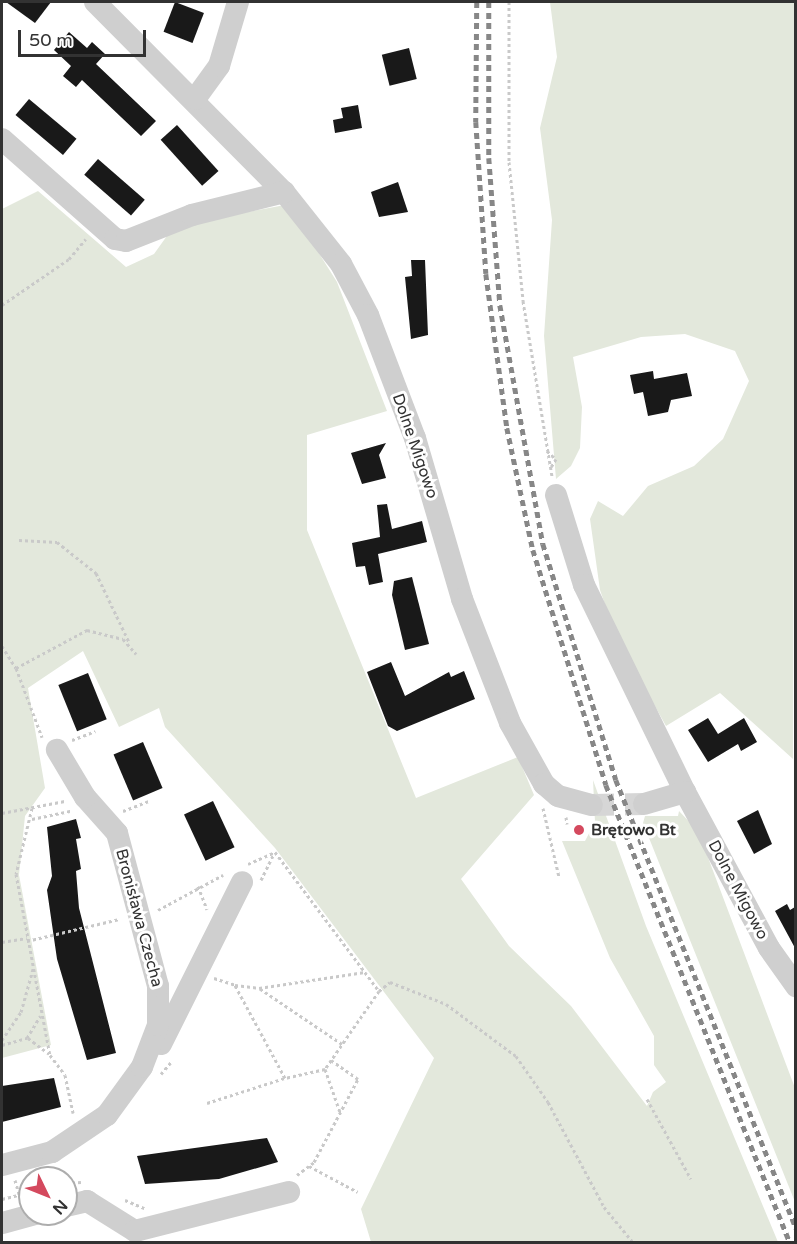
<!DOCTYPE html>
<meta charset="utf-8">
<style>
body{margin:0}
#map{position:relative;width:797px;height:1244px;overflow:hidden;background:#fff;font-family:"Varela Round",sans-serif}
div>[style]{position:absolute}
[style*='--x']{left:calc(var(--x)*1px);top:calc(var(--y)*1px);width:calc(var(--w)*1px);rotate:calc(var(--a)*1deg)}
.green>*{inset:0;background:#e3e8dc}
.building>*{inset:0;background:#191919;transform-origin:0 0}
.minor-tunnel>*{height:22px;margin-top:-11px;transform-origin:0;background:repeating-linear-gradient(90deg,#d6d6d6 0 22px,transparent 0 33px)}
.path>*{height:3px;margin-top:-1.5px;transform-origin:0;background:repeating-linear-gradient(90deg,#c9c9c9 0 3px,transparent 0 6px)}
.minor>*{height:22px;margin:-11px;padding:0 11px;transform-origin:11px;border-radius:11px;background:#cfcfcf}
.rail>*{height:4.5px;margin-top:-2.25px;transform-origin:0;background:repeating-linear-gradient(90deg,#878787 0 6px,transparent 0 10.5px)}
.dots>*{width:16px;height:16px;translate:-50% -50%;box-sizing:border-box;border:3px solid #fff;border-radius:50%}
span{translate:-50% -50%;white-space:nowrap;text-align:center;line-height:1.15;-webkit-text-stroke:6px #fff;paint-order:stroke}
.street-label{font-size:16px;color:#323232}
.poi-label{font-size:16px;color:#323232;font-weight:700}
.left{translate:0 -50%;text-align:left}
.frame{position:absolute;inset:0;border:3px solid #323232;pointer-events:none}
.north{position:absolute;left:18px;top:1166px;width:60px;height:60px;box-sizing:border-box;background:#fff;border:2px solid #adadad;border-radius:50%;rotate:133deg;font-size:16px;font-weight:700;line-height:24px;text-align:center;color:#323232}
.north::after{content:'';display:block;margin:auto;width:21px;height:27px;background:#d4495e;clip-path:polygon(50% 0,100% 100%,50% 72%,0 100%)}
.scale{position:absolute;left:18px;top:30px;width:128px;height:27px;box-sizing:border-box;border:3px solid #323232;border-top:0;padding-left:8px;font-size:18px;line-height:21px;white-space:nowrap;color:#323232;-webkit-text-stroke:4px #fff;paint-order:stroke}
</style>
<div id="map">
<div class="green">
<i style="clip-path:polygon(550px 2px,795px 2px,793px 759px,720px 693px,666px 726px,616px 636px,600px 590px,590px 519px,598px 501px,623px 516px,648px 486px,694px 466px,723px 439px,749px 381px,735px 351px,685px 334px,641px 337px,573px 357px,582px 407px,580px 448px,571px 466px,556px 479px,544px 336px,552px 220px,540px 128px,557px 57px)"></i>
<i style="clip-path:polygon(38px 191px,126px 267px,154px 254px,174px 226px,285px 205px,298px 220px,337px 282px,387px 411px,307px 435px,307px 530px,416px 798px,518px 757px,534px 795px,461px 879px,509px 946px,571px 1006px,647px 1106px,653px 1092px,666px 1082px,654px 1065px,654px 1036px,610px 958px,562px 841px,585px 841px,595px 822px,593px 780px,646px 926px,778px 1242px,371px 1242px,361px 1209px,434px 1058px,275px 848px,165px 727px,159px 708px,119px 727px,83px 651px,28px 688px,45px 788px,25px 816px,19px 875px,51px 1045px,2px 1058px,2px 209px)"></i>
<i style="clip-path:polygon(679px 811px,698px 831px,795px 1088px,795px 1202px,643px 823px,645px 816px,678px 816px)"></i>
</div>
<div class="building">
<i style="clip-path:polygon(6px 2px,51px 2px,35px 23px)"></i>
<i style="left:175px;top:2px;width:31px;height:32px;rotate:21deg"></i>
<i style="clip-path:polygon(69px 32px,87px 48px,92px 42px,105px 54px,96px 64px,156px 121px,141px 136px,82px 80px,76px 87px,63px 76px,71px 66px,54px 50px)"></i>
<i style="left:409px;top:48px;width:32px;height:28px;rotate:76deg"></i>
<i style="left:29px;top:99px;width:62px;height:21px;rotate:40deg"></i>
<i style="clip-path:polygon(358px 105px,362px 128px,335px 133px,333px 120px,343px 118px,341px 108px)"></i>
<i style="left:177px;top:125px;width:62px;height:22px;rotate:48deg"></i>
<i style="left:98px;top:159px;width:62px;height:21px;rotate:41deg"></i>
<i style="clip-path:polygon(398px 182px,408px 212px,379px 217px,371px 192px)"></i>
<i style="clip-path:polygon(411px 260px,425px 260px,428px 335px,411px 339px,405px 277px,412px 276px)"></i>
<i style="clip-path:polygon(653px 371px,654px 379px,687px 373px,692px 396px,671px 400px,668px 412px,648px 416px,643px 392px,634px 394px,630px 375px)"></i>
<i style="clip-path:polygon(386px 443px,379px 455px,386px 478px,362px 484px,351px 453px)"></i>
<i style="clip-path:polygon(387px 504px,392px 529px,422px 521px,427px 542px,378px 554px,383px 582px,369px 585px,365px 566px,356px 567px,352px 543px,380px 537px,377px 505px)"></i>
<i style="clip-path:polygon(412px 577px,429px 644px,405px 650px,392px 595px,394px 581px)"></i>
<i style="clip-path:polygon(391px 662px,405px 696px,449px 672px,451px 677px,464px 671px,475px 699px,397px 731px,388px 726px,367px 672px)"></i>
<i style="left:88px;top:673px;width:50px;height:32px;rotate:68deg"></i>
<i style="clip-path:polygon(708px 718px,718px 734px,744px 718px,757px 742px,741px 751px,738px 744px,708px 762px,688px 730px)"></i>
<i style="left:143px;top:742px;width:50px;height:32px;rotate:67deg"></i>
<i style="left:213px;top:801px;width:51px;height:32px;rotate:65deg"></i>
<i style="clip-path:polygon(758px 810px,772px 844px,754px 854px,737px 821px)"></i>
<i style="clip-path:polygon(76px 819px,81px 838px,76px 839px,81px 869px,76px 871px,79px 908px,116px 1053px,87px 1060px,57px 959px,47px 890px,52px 876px,47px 827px)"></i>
<i style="clip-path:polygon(787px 904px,790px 910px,795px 907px,795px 948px,775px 911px)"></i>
<i style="clip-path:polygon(54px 1078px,61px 1107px,2px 1122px,2px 1086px)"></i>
<i style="clip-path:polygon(267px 1138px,278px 1162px,219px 1179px,145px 1184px,137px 1156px)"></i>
</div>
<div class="minor-tunnel">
<i style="--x:592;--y:805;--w:52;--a:-1.1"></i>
</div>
<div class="path">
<i style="--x:509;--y:2;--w:160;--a:90"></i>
<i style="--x:509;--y:162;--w:140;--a:84.2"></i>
<i style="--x:523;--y:301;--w:177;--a:80.6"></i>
<i style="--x:2;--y:305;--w:81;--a:-34.5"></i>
<i style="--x:69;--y:259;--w:26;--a:-50"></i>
<i style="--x:547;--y:451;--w:12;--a:42"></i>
<i style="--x:556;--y:459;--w:9;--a:122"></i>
<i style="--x:19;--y:540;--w:38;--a:3"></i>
<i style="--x:57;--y:542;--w:50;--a:38.5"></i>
<i style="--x:96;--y:573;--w:76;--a:64.4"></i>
<i style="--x:2;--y:646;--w:26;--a:58"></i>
<i style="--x:16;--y:668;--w:74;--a:69.4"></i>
<i style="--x:16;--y:668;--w:81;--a:-28.2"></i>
<i style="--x:87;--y:630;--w:37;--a:14"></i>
<i style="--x:123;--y:639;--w:20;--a:49"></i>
<i style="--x:72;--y:740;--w:25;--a:-21"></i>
<i style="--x:32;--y:808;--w:68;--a:103.6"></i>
<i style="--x:16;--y:874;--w:184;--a:79.4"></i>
<i style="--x:50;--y:1055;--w:25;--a:53"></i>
<i style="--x:65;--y:1075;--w:39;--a:78"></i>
<i style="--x:543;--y:808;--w:71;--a:76.9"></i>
<i style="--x:123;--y:811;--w:28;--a:-21"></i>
<i style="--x:2;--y:813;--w:64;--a:-10.8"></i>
<i style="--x:566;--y:817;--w:7;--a:82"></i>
<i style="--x:32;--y:819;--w:40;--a:-12"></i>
<i style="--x:248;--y:864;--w:30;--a:-24"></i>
<i style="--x:275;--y:852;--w:174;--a:53.2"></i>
<i style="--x:379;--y:991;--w:95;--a:124.7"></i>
<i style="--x:325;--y:1069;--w:41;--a:167.3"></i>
<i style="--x:285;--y:1078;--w:106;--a:-118.3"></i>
<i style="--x:235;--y:985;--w:24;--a:7"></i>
<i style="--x:261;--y:880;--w:30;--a:-64"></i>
<i style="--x:198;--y:886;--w:25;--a:69"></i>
<i style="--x:158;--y:910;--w:74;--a:-28.3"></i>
<i style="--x:27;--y:941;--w:95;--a:-13.4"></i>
<i style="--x:2;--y:942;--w:25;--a:-9"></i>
<i style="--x:214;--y:978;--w:22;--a:18"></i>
<i style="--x:379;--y:991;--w:14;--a:-39"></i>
<i style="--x:390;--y:982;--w:60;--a:21.4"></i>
<i style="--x:446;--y:1004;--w:87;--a:36.6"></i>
<i style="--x:516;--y:1056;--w:56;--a:55.2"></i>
<i style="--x:548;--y:1102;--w:119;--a:61.9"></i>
<i style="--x:604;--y:1207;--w:44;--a:50.5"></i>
<i style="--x:28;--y:1038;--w:26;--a:37"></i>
<i style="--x:2;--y:1040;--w:34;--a:-56"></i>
<i style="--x:21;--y:1012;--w:45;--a:-74.4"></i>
<i style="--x:342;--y:1044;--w:100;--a:-146"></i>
<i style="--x:259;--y:988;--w:107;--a:-8.6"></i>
<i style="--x:2;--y:1045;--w:26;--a:-16"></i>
<i style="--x:27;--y:1038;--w:26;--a:-59"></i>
<i style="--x:325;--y:1069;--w:46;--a:70.8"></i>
<i style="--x:161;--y:1074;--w:17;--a:-50"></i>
<i style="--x:647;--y:1099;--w:91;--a:61.2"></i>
<i style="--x:207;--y:1103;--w:82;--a:-17.8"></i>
<i style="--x:309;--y:1166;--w:55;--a:28"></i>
<i style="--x:297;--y:1175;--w:21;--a:-37"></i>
<i style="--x:314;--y:1162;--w:94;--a:-62.1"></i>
<i style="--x:358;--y:1079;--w:33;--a:-145"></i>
<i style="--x:15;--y:1180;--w:18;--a:74"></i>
<i style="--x:66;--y:1183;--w:15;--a:-4"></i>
<i style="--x:2;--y:1199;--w:29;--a:-14"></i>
<i style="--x:125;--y:1200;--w:21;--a:23"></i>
</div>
<div class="minor">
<i style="--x:95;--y:2;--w:268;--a:45.2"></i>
<i style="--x:284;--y:192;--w:92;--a:51.6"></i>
<i style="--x:341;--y:264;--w:58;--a:62.1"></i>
<i style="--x:368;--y:315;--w:132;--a:69.1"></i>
<i style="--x:415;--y:438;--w:168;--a:73.7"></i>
<i style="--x:462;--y:599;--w:133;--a:68.8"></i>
<i style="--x:510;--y:723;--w:70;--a:60.9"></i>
<i style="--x:544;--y:784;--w:18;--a:41"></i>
<i style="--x:558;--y:796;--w:35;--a:15"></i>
<i style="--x:195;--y:99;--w:41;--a:-54"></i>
<i style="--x:219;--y:66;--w:67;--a:-73.5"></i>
<i style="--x:2;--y:139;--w:151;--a:41.5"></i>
<i style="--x:115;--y:239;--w:11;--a:10"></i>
<i style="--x:126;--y:241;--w:71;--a:-21.5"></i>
<i style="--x:192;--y:215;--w:95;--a:-14"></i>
<i style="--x:556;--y:495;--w:94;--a:72.7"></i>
<i style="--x:584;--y:585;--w:230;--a:64"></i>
<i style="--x:685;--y:792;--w:177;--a:61.7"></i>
<i style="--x:769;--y:948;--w:47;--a:54.6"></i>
<i style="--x:644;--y:804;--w:43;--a:-16.3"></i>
<i style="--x:161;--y:1044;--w:181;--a:-63.4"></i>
<i style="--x:2;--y:1165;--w:52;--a:-14.6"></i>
<i style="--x:52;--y:1152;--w:66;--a:-33.9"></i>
<i style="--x:107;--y:1115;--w:59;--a:-53.9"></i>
<i style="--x:142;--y:1067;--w:45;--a:-69.1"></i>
<i style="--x:158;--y:1025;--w:39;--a:-90"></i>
<i style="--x:158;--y:986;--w:158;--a:-105"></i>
<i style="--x:117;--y:833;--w:48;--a:-131.6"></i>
<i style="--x:85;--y:797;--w:55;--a:-120.8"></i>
<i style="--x:66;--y:1206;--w:22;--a:-13"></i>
<i style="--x:87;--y:1201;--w:57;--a:32"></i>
<i style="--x:135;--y:1231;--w:159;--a:-14.2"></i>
<i style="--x:2;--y:1223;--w:34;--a:-15"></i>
</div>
<div class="rail">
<i style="--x:477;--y:2;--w:120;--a:90.5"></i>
<i style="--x:476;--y:122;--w:152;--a:86.2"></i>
<i style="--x:486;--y:274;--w:155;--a:82.2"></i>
<i style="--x:507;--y:428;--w:125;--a:78"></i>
<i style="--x:533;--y:550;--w:246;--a:72.7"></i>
<i style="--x:606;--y:785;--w:493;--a:68.1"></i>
<i style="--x:489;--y:2;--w:156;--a:90"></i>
<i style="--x:489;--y:158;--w:147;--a:85.7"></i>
<i style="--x:500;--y:305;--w:243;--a:79.8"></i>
<i style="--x:543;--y:544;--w:247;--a:72.8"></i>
<i style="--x:616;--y:780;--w:483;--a:68.1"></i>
</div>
<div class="dots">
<i style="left:579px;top:830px;background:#d4495e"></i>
</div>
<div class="street-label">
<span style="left:415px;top:446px;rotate:71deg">Dolne Migowo</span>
<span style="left:738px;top:890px;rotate:62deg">Dolne Migowo</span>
<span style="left:139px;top:918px;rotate:75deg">Bronisława Czecha</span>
</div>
<div class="poi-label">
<span class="left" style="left:591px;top:830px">Brętowo Bt</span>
</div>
<div class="frame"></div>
<div class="north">N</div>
<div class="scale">50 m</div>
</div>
